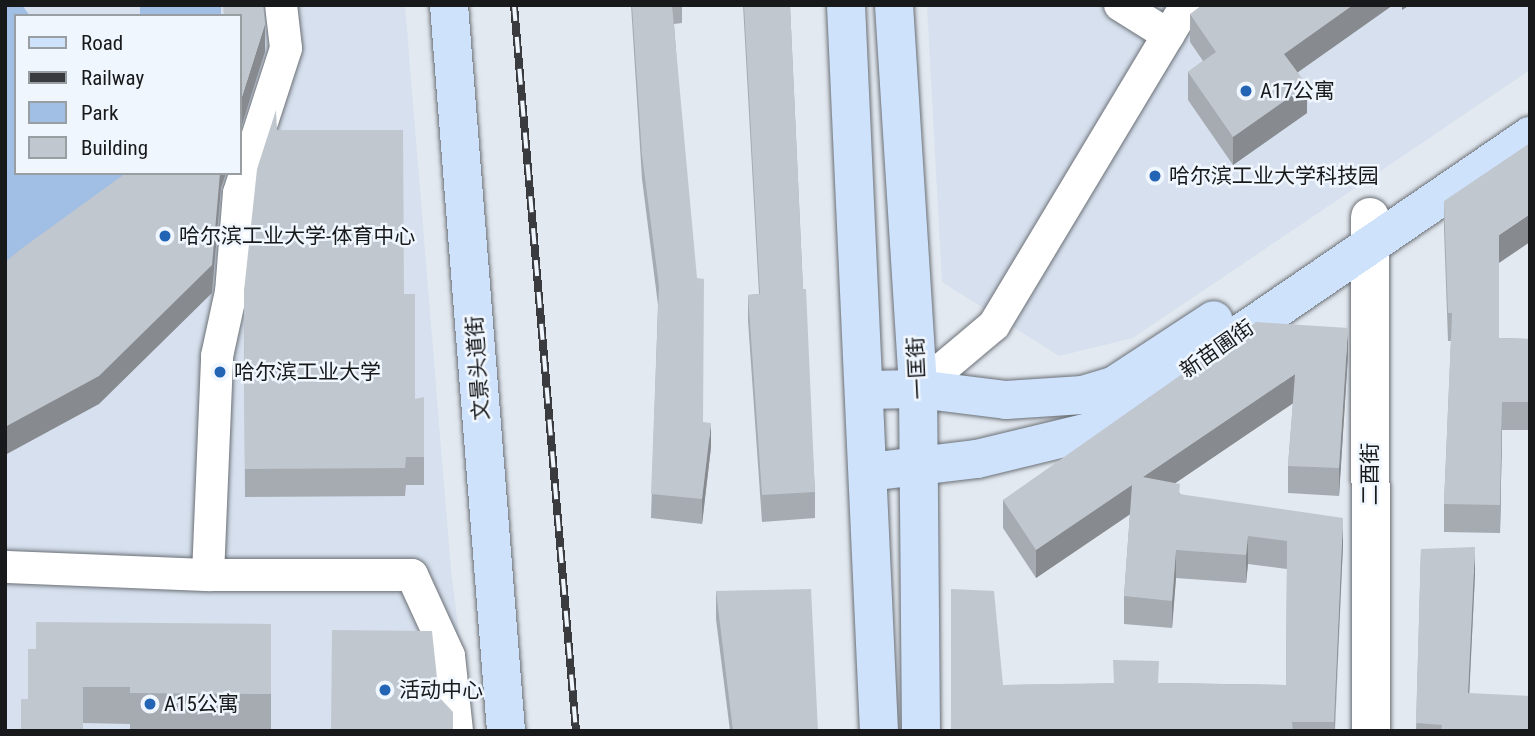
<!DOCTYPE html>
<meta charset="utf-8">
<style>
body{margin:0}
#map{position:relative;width:1535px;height:736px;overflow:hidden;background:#e3e9f0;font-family:"Roboto Condensed","Noto Sans SC",sans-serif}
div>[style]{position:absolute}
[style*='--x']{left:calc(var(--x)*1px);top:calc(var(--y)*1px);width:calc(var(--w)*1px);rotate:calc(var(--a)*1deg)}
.built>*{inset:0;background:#d6e0ee}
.green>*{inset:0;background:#a1bee5;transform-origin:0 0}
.roads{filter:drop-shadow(0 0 2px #6b7076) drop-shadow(0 0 2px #6b7076)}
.minor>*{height:32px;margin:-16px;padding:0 16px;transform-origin:16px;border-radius:16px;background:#fff}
.tertiary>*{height:38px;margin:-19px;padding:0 19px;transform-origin:19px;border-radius:19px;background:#fff}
.secondary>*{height:38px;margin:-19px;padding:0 19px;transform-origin:19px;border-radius:19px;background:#cee2fc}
.rail>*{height:8px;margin-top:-4px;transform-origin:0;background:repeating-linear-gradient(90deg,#f0f6fe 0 16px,#393b3e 0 32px);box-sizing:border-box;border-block:2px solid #393b3e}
.wall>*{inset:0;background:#a6abb1}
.shaded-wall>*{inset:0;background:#878b90}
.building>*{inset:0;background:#c1c7ce}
.dots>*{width:19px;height:19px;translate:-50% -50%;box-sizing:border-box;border:4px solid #f0f6fe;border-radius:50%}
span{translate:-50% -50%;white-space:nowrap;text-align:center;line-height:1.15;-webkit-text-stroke:5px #f0f6fe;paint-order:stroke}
.poi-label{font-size:21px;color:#17191b}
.left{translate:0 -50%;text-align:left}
.street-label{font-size:21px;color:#17191b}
.frame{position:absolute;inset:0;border:7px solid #17191b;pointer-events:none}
.legend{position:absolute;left:14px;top:14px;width:228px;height:161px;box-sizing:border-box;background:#f0f6fe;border:2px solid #999ea3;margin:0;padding:9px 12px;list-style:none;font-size:21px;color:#17191b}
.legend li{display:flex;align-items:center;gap:14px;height:35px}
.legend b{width:35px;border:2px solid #999ea3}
</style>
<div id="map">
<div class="built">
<i style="clip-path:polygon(evenodd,5px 5px,405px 5px,451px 570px,471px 731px,5px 731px,5px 5px,16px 16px,240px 16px,240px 173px,16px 173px,16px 16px)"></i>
<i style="clip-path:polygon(927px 5px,1530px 5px,1530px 70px,1133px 338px,1059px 356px,942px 282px)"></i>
</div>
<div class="green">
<i style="clip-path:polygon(5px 5px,22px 5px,30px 16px,16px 16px,16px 173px,161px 173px,5px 290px)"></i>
<i style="left:140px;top:5px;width:81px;height:11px"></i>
</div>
<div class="roads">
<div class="minor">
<i style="--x:1120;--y:5;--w:57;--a:32"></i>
<i style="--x:918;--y:389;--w:99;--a:-40.1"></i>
<i style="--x:994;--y:325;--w:373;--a:-59"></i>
<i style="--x:5;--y:567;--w:203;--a:2.3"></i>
<i style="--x:208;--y:575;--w:219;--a:-87.6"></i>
<i style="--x:217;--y:356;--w:66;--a:-77.7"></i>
<i style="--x:231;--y:292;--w:99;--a:-85.4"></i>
<i style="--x:239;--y:193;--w:152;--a:-72"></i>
<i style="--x:286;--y:48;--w:43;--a:-96.6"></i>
<i style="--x:208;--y:575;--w:204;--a:0"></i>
<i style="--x:412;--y:575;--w:89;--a:65.4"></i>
<i style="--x:449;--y:656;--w:75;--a:83.9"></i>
</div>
<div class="tertiary">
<i style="--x:1370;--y:217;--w:514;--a:89.89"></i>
</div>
<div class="secondary">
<i style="--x:449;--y:5;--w:728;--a:85.51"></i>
<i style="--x:846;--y:5;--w:727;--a:87.4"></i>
<i style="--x:894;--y:5;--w:385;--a:86.4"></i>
<i style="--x:918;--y:389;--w:342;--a:89.5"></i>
<i style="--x:866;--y:390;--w:52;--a:-1.1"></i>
<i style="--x:918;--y:389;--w:89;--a:7.1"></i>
<i style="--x:1006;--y:400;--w:77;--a:-3.7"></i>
<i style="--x:1083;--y:395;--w:34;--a:-17"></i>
<i style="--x:1115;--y:385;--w:118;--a:-33.3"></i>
<i style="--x:869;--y:472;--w:109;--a:-6.9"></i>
<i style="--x:977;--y:459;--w:128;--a:-13.6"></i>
<i style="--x:1101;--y:429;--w:520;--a:-34.33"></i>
</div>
</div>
<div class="rail">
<i style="--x:514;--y:5;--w:729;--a:85.12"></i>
</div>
<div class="wall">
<i style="clip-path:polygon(631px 5px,682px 5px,682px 23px,674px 24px,703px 422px,711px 447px,702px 524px,651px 518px,658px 305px,642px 179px)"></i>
<i style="clip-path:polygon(743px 5px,790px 5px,803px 289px,815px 492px,815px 518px,762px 522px,748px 321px,748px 295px,759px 294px)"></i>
<i style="clip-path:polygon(1393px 5px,1298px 72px,1307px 113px,1233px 165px,1188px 100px,1188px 72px,1203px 61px,1190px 42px,1190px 14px)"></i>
<i style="clip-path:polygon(277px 130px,404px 294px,415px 399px,424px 457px,424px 485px,406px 485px,405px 496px,245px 497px,244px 291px)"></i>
<i style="clip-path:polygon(1444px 201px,1499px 263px,1499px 338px,1530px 339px,1530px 430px,1502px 430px,1500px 533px,1444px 532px,1444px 504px,1451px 341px,1448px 341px,1444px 229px)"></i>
<i style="clip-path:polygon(1348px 355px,1339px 496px,1288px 493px,1288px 466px,1293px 403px,1175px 483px,1180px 494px,1343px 545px,1335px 731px,951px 731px,1003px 685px,1159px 683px,1286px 685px,1287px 569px,1248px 564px,1246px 583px,1176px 578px,1172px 628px,1124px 624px,1124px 596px,1130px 514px,1036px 578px,1003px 528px,1003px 500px)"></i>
<i style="clip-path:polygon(1421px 549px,1475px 574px,1469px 693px,1530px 731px,1416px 731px)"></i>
<i style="clip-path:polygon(716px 591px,818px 731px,730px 731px,716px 619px)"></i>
<i style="clip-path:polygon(271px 624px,271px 730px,130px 729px,130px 724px,83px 723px,21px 731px,28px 699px)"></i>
</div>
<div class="shaded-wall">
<i style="clip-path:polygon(1353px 5px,1393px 5px,1284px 82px,1284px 54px)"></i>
<i style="clip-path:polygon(1402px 5px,1410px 5px,1402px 10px)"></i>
<i style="clip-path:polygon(265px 24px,265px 52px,240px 131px,240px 103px)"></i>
<i style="clip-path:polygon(1307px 85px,1307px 113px,1233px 165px,1233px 137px)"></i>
<i style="clip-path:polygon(220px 173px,226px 173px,221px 188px,212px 293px,99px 404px,5px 455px,5px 427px)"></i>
<i style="clip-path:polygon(1530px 214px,1530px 242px,1499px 263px,1499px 235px)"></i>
<i style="clip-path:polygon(1348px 328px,1348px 355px,1339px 496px,1339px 468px)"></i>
<i style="clip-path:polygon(1295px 374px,1295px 402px,1143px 505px,1143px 477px)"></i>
<i style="clip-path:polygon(1502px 402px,1502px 430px,1500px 533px,1500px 505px)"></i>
<i style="clip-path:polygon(711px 423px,711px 447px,702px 524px,702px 499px)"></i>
<i style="clip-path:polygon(1132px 485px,1132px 513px,1036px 578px,1036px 550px)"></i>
<i style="clip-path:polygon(1343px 518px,1343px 545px,1334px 731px,1334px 722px)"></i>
<i style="clip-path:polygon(1248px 536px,1248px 564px,1246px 583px,1246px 555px)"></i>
<i style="clip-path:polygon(1475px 547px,1475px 574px,1468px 720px,1468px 693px)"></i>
<i style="clip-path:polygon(1176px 550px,1176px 578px,1172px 628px,1172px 601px)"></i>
</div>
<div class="building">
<i style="clip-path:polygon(223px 5px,263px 5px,265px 24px,240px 103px,240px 16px,224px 16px)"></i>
<i style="clip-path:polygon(632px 5px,672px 5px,697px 278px,704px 279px,703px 422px,711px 423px,702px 499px,651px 494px,659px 286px,642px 155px)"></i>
<i style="clip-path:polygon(744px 5px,790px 5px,803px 289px,806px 289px,815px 492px,762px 495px,748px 295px,760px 294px)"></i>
<i style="clip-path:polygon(1202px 5px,1353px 5px,1284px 54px,1307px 85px,1233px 137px,1188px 72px,1216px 52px,1190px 14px)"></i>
<i style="clip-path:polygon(276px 110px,277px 130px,403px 130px,404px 294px,415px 294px,415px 399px,424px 397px,424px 457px,406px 457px,405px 468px,245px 469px,244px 291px,257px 169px)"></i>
<i style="clip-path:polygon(1530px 143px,1530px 214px,1499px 235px,1499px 338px,1530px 339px,1530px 402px,1502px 402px,1500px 505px,1444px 504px,1452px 313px,1448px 313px,1444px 201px)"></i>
<i style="clip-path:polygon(126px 173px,220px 173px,212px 265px,99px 376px,5px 427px,5px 262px,21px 249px)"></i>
<i style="clip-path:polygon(1256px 322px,1348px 328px,1339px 468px,1288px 466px,1295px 374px,1143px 477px,1180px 484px,1179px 494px,1343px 518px,1334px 722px,1292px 722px,1293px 731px,951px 731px,951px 589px,994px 591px,1003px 685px,1114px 683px,1113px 660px,1159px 661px,1158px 683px,1286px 685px,1287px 541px,1248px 536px,1246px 555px,1176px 550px,1172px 601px,1124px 596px,1132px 485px,1036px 550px,1003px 500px)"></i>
<i style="clip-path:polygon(1475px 547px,1468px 693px,1530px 696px,1530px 731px,1441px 731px,1442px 725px,1416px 723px,1421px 549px)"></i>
<i style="clip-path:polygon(811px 589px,818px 731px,733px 731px,716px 591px)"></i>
<i style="clip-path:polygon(36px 622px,271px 624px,271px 694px,130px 693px,130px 687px,83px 687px,83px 729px,91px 729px,91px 731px,21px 731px,21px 699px,28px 699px,28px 649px,36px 649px)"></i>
<i style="clip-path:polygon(332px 630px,432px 631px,439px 697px,453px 712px,453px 731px,331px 731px)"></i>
</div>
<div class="dots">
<i style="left:1246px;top:91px;background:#2364b5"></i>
<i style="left:1155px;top:176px;background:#2364b5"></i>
<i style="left:165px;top:236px;background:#2364b5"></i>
<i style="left:220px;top:372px;background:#2364b5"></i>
<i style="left:385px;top:690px;background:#2364b5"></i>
<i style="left:150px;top:704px;background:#2364b5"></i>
</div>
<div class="poi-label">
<span class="left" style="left:1260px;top:91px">A17公寓</span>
<span class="left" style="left:1169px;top:176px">哈尔滨工业大学科技园</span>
<span class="left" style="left:179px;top:236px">哈尔滨工业大学-体育中心</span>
<span class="left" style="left:234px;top:372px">哈尔滨工业大学</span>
<span class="left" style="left:399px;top:690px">活动中心</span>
<span class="left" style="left:164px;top:704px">A15公寓</span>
</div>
<div class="street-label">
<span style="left:1217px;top:349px;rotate:-35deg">新苗圃街</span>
<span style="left:478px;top:368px;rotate:-94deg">文景头道街</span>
<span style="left:917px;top:368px;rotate:-93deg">一匡街</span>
<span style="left:1370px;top:474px;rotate:-90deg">二酉街</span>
</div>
<div class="frame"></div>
<ul class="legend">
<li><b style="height:9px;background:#cee2fc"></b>Road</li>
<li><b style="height:9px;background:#393b3e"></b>Railway</li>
<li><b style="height:19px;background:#a1bee5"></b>Park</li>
<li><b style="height:19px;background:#c1c7ce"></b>Building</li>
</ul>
</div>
